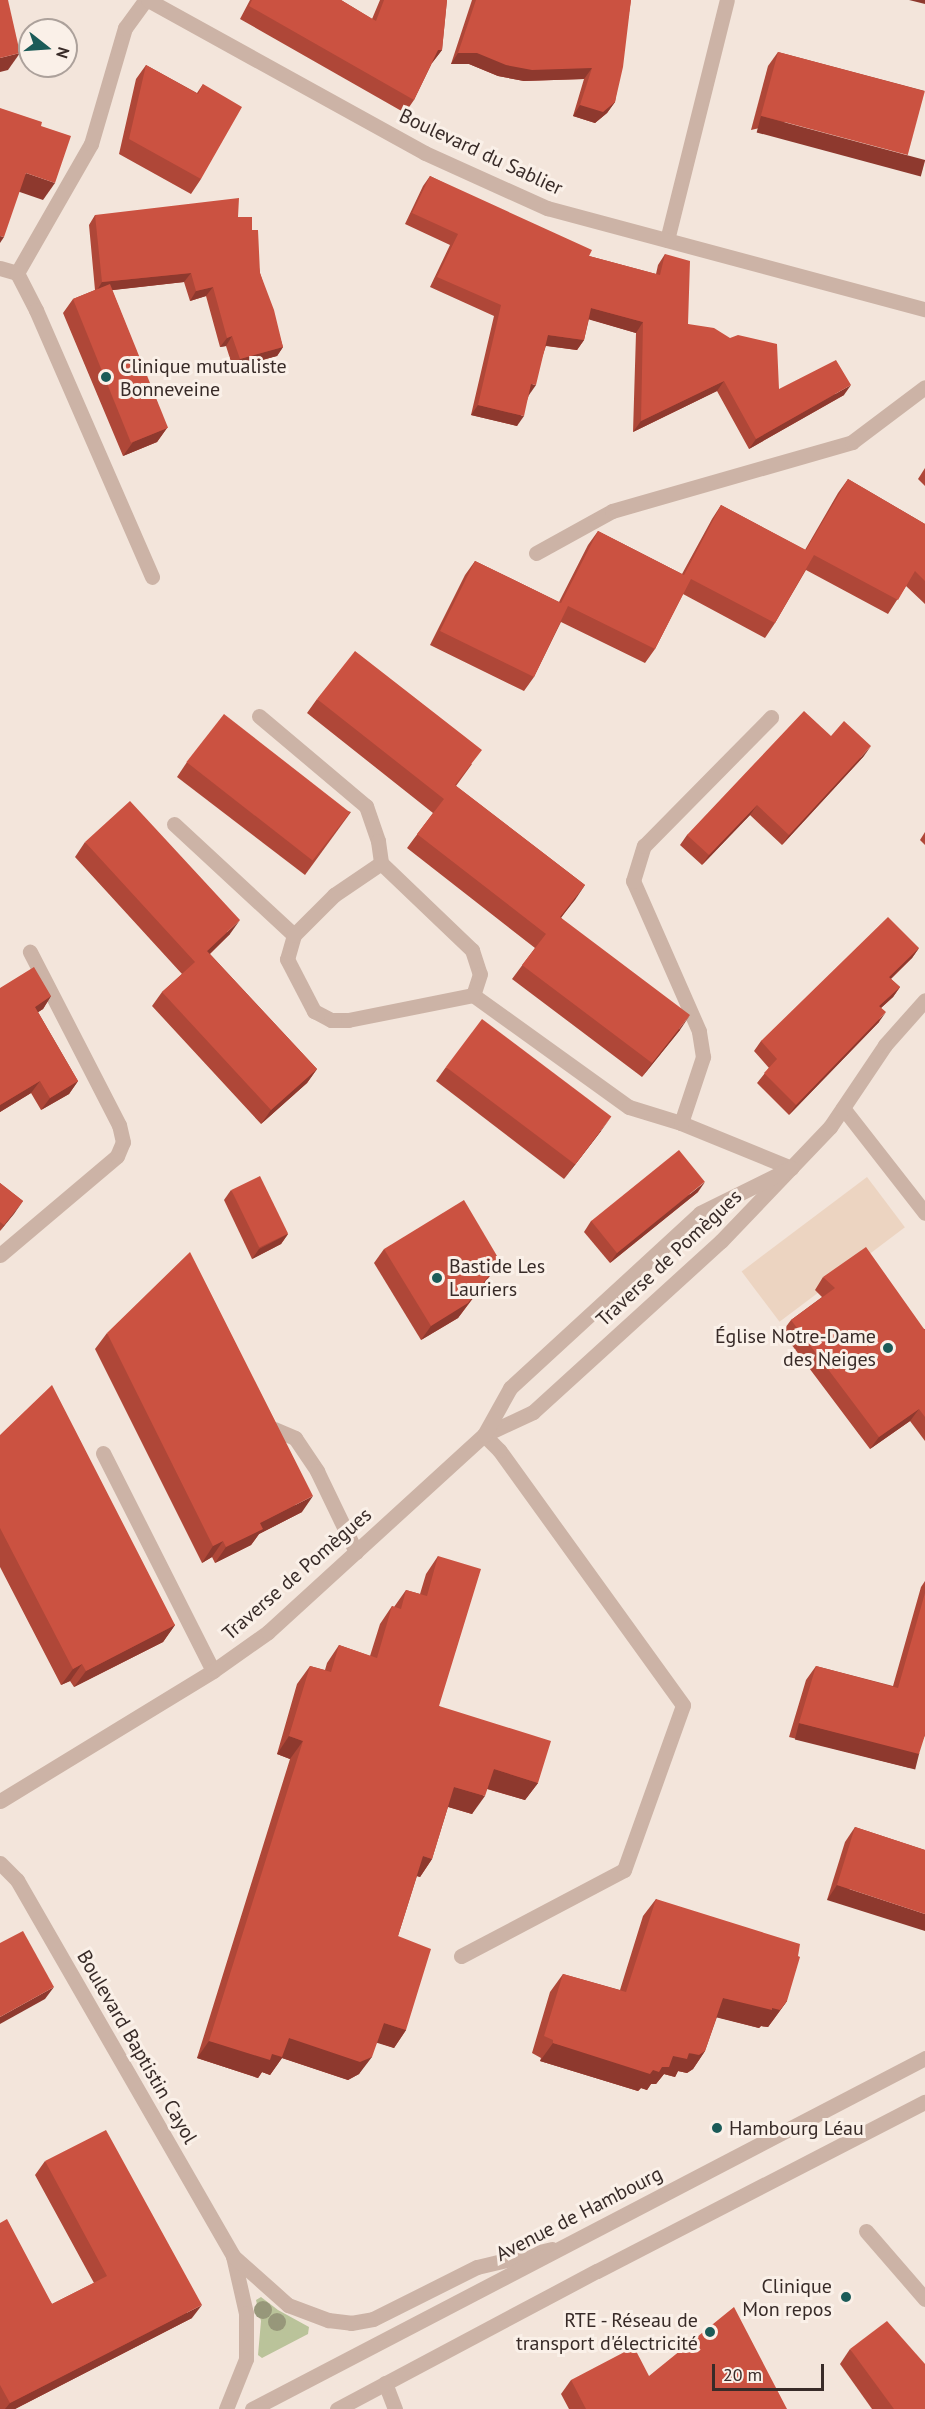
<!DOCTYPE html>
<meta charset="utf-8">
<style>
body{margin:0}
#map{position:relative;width:925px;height:2409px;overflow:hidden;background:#f3e5db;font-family:"PT Sans",sans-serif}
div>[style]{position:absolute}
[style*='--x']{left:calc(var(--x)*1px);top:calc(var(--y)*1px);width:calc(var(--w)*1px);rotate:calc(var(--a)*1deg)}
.green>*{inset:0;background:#bac39a}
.plaza>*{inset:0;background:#ecd4c1;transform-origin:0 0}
.service>*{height:15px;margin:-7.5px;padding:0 7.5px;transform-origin:7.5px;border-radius:7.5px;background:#ccb3a6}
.minor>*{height:15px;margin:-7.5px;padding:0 7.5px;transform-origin:7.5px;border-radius:7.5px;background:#ccb3a6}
.tertiary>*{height:15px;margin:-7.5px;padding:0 7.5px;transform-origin:7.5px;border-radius:7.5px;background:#ccb3a6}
.trees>*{width:18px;height:18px;margin:-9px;border-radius:50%;background:#97977a}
.wall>*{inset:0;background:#af4738}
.shaded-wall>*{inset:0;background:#8e392e;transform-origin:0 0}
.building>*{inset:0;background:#cb5241;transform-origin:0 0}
.dots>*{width:16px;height:16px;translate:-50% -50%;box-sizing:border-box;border:3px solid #faf0e8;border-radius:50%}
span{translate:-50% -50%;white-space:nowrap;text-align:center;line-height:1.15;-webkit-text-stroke:6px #faf0e8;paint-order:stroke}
.street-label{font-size:20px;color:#382b28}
.poi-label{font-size:20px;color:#382b28}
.left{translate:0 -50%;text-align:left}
.right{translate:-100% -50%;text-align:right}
.north{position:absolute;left:18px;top:18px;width:60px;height:60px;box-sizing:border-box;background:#faf0e8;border:2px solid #aca19b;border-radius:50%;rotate:107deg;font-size:16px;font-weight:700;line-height:24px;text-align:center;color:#382b28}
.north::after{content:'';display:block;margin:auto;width:21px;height:27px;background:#1b5b58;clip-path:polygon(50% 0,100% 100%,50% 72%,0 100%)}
.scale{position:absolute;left:712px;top:2364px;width:112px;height:27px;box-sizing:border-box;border:3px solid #382b28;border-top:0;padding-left:8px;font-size:18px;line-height:21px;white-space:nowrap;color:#382b28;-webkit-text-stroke:4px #faf0e8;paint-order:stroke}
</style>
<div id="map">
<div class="green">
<i style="clip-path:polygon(261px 2297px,278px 2310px,309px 2327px,308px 2334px,262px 2358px,258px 2355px,261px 2321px,256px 2300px)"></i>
</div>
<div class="plaza">
<i style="left:867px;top:1177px;width:63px;height:157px;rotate:53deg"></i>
</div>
<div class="service">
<i style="--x:667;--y:240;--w:247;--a:-76"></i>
<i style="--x:0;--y:268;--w:18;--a:16"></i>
<i style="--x:17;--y:273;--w:42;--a:62.8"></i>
<i style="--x:36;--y:310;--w:291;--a:66.5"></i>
<i style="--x:17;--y:273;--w:149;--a:-60.2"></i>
<i style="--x:91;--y:144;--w:121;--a:-73.7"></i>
<i style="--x:125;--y:28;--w:34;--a:-54"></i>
<i style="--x:536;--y:553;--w:87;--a:-28.9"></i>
<i style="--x:612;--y:511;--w:250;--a:-16"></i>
<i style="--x:852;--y:442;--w:91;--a:-37"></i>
<i style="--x:259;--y:716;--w:140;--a:40.1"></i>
<i style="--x:366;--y:806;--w:37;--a:71"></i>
<i style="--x:378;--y:841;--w:22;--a:82"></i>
<i style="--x:381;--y:863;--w:126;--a:43.7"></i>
<i style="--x:472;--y:950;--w:25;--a:72"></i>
<i style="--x:480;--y:974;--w:22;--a:108"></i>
<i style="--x:473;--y:995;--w:192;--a:35.7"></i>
<i style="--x:629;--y:1107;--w:54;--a:17.1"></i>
<i style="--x:681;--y:1123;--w:119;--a:22.2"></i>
<i style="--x:174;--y:824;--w:163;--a:42.8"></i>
<i style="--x:294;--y:935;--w:25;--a:106"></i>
<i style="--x:287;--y:959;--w:59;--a:62.6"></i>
<i style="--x:314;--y:1011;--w:19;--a:28"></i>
<i style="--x:331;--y:1020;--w:17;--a:0"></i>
<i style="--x:348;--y:1020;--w:127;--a:-11.3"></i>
<i style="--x:294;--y:935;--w:57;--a:-45"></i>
<i style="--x:334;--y:895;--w:57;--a:-34.2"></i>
<i style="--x:681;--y:1123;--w:70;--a:-71.6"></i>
<i style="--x:703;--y:1057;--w:26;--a:-99"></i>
<i style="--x:699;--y:1031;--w:164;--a:-113.7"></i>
<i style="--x:633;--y:881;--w:37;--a:-73"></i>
<i style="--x:644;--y:846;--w:181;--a:-45.4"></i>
<i style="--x:0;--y:1255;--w:153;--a:-40.2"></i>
<i style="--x:117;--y:1156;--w:15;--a:-67"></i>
<i style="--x:123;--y:1142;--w:17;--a:-103"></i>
<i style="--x:119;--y:1125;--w:195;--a:-117.2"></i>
<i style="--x:274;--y:1429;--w:23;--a:23"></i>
<i style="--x:295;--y:1438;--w:40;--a:56"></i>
<i style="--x:317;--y:1471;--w:90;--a:64.3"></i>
<i style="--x:103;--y:1453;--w:244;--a:63.2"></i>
<i style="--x:461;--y:1956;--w:184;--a:-27.8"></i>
<i style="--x:624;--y:1870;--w:175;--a:-70.3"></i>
<i style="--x:683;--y:1705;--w:314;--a:-125.8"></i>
<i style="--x:499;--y:1450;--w:21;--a:-135"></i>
<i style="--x:866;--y:2231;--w:90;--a:49.1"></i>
<i style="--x:385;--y:2383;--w:28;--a:69"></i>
</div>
<div class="minor">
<i style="--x:148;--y:0;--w:316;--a:28.9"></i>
<i style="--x:425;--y:153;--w:134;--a:24.3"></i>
<i style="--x:547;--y:208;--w:391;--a:15"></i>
<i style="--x:843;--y:1108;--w:133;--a:52"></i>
<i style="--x:484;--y:1435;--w:54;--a:-25.1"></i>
<i style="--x:533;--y:1412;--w:254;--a:-42.3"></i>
<i style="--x:721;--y:1241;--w:158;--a:-46.3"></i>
<i style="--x:830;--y:1127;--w:99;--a:-56.1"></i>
<i style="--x:885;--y:1045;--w:60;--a:-48.4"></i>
<i style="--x:0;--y:1801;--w:250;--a:-31.4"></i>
<i style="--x:213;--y:1671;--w:67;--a:-35.3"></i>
<i style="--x:268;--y:1632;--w:292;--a:-42.4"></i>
<i style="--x:484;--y:1435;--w:54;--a:-61"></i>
<i style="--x:510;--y:1388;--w:258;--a:-42.6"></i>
<i style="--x:700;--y:1213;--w:102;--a:-26.3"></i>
<i style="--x:0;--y:1863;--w:24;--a:45"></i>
<i style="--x:17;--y:1880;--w:434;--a:60.1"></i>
<i style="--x:233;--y:2256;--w:58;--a:77.2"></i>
<i style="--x:246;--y:2313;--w:46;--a:90"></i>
<i style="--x:246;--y:2359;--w:54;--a:111.8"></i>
<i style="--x:233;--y:2256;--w:74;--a:41.7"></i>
<i style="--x:288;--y:2305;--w:43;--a:20.6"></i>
<i style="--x:328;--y:2320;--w:23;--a:7"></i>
<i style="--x:351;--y:2323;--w:22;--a:-10"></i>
<i style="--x:373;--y:2319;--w:116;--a:-26.6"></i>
<i style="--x:477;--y:2267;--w:77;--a:-13.5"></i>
</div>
<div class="tertiary">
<i style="--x:252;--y:2409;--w:759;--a:-27.54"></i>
<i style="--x:337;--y:2409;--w:294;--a:-28"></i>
<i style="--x:597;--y:2271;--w:369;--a:-27.3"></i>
</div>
<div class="trees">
<i style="left:263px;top:2310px"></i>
<i style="left:277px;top:2322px"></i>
</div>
<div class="wall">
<i style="clip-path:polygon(250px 0,341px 0,372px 19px,380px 0,447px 0,442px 50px,432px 63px,414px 100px,405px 113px,240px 19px)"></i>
<i style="clip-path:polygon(472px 0,631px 0,615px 102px,607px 113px,595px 123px,573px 116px,584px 79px,524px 81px,498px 76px,469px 64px,451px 64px)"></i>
<i style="clip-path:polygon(778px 52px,925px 91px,751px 130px,768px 66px)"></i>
<i style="clip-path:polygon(146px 65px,197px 93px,203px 84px,201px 179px,191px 194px,119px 154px,136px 79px)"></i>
<i style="clip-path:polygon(430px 176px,589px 256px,656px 274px,658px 265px,665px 254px,688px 324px,779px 389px,844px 395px,749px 449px,717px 391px,633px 432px,636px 333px,589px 319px,584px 340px,577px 350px,546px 346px,529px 395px,517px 426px,471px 415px,494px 316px,430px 287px,450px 245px,405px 224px,423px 186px)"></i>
<i style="clip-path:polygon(95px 215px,238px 217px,252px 230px,260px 273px,283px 347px,277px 356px,233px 368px,226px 346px,220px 347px,206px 296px,190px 301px,184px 282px,112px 290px,167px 428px,157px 442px,123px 456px,63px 313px,73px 299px,95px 290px,89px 225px)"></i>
<i style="clip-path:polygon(925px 468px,925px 486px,918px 479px)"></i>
<i style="clip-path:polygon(848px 479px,925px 524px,925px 604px,906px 586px,888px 614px,806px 570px,775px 623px,765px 638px,683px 594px,655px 649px,645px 663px,561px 622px,534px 677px,524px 691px,430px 645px,465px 575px,475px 561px,559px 602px,588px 545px,598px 531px,682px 574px,712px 519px,721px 505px,805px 550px,838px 493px)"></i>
<i style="clip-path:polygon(317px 699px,472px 764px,456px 786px,585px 885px,561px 918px,680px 1030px,642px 1077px,512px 979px,535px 948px,407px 848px,433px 813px,307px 713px)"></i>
<i style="clip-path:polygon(864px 756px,782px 845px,750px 815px,702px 865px,680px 845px,687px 835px)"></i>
<i style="clip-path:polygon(187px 762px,351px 812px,305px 875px,177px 777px)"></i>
<i style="clip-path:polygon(925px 832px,925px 845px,920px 840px)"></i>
<i style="clip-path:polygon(85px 842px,230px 934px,210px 954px,317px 1069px,307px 1083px,261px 1124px,152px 1006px,162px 992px,182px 974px,75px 857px)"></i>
<i style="clip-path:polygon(919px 948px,912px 958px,891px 979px,900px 987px,893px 997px,881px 1008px,879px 1022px,789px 1115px,757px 1083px,769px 1068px,754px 1051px,761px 1041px)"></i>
<i style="clip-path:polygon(0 988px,51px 996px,43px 1009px,38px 1012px,78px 1081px,69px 1094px,41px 1110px,31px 1093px,0 1112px)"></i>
<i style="clip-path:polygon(446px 1067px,601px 1131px,564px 1179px,436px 1081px)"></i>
<i style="clip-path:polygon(0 1183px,23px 1201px,0 1231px)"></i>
<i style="clip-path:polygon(231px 1190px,288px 1234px,281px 1244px,252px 1259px,224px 1200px)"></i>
<i style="clip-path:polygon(698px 1192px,610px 1263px,584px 1232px,591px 1221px)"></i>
<i style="clip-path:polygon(384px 1249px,490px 1276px,458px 1318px,421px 1340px,374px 1263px)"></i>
<i style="clip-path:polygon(823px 1277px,924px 1329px,925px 1329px,925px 1441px,910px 1421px,870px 1449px,782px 1332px,791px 1320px,822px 1297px,815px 1290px)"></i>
<i style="clip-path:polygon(107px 1333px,302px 1512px,259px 1534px,251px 1545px,215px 1563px,212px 1557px,202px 1563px,95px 1349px)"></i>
<i style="clip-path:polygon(0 1435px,175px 1625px,163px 1642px,74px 1687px,70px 1681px,61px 1685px,0 1567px)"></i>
<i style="clip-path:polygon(438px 1556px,439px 1706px,538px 1783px,525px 1800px,487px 1789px,472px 1814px,448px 1807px,432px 1859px,420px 1877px,417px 1876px,398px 1936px,406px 2030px,394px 2048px,377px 2042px,359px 2074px,348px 2080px,282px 2058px,270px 2075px,262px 2072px,258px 2078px,197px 2058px,290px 1759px,277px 1754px,297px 1684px,310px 1666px,325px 1670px,327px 1663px,339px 1645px,370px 1656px,380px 1624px,392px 1606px,394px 1607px,406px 1590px,420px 1594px,426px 1574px)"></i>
<i style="clip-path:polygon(925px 1581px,925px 1735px,910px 1768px,789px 1737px,806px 1680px,816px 1666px,893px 1686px,921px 1587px)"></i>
<i style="clip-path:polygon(855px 1827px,925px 1850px,827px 1900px,845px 1842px)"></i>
<i style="clip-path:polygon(656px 1899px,787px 2001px,774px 2019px,768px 2027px,761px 2026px,759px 2028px,717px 2017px,705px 2051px,693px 2069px,687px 2073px,678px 2071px,675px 2077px,664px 2074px,656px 2084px,651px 2084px,647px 2090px,641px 2088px,638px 2091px,540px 2061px,541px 2058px,532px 2053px,550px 1992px,563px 1974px,620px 1990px,643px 1916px)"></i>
<i style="clip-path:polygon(45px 2161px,192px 2318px,15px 2409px,0 2409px,0 2223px,52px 2304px,94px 2283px,35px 2175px)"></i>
<i style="clip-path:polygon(850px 2349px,925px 2409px,872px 2409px,840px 2364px)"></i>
<i style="clip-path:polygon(649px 2376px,787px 2409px,569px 2409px,561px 2394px,571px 2380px)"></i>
</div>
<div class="shaded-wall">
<i style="clip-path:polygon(909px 0,925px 0,925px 4px)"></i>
<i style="clip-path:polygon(438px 50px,442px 50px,432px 63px,429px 63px)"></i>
<i style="clip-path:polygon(20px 53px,8px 70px,0 72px,0 58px)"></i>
<i style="clip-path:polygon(458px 53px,477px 53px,592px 68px,584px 79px,524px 81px,498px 76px,469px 64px,451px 64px)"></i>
<i style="clip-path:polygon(615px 102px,607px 113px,595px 123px,573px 116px,580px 105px)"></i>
<i style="left:761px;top:116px;width:170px;height:17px;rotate:15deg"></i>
<i style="clip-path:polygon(26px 173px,55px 183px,43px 200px,14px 190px)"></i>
<i style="clip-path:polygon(0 236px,4px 237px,0 243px)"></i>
<i style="clip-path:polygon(191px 273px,184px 282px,96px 292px,102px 282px)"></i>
<i style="clip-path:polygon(213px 287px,206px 296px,190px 301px,196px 291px)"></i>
<i style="clip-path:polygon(591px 308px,643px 322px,636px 333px,584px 318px)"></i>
<i style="clip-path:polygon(548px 335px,584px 340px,577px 350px,541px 345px)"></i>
<i style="clip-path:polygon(232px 336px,226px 346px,220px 347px,227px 338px)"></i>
<i style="clip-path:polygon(283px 347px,277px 356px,233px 368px,240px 359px)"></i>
<i style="clip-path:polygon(724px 381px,717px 391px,633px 432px,641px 421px)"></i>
<i style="clip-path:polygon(531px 384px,536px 385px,529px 395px,523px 394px)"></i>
<i style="clip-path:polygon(851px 385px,844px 395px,749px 449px,756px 439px)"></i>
<i style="clip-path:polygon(478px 405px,524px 416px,517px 426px,471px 415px)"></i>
<i style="clip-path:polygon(167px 428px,157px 442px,123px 456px,133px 442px)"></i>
<i style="clip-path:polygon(871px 746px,864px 756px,782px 845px,789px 835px)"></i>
<i style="clip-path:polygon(757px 805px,750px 815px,702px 865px,709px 855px)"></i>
<i style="clip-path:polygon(585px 885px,575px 900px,550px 931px,560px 917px)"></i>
<i style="clip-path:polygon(240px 920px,230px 934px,197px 966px,207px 951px)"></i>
<i style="clip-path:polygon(919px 948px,912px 958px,882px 987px,889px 977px)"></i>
<i style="clip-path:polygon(900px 987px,893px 997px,872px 1016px,879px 1006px)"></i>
<i style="clip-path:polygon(51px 996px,43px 1009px,26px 1020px,35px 1007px)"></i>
<i style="clip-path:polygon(886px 1012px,879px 1022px,789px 1115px,796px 1105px)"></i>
<i style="clip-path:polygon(690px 1015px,680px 1030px,642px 1077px,652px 1063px)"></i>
<i style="clip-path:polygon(317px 1069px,307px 1083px,261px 1124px,271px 1110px)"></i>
<i style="clip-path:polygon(40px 1081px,31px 1093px,0 1112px,0 1105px)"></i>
<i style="clip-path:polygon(78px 1081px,69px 1094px,41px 1110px,50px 1098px)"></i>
<i style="clip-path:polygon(611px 1117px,601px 1131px,564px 1179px,574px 1165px)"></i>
<i style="clip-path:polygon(705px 1182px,698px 1192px,610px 1263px,617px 1253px)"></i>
<i style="clip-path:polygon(23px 1201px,14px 1214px,0 1231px,4px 1225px)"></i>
<i style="clip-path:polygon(288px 1234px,281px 1244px,252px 1259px,259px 1249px)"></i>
<i style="clip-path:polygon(500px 1261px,458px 1318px,421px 1340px,431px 1326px)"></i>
<i style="clip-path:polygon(919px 1409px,910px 1421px,870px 1449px,879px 1437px)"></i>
<i style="clip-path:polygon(313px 1496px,302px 1512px,259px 1534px,251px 1545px,215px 1563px,226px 1547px,260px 1523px)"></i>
<i style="clip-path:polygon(223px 1541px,212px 1557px,202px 1563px,213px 1546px)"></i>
<i style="clip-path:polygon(175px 1625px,163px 1642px,74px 1687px,86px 1671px)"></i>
<i style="clip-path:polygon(82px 1664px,70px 1681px,61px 1685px,73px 1669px)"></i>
<i style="left:799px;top:1723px;width:124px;height:17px;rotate:14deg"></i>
<i style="clip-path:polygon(289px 1736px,303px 1741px,290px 1759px,277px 1754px)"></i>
<i style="clip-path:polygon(494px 1769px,538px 1783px,525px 1800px,481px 1787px)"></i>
<i style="clip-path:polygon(454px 1787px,485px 1796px,472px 1814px,442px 1805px)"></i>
<i style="clip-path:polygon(423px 1856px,432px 1859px,420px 1877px,410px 1874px)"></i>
<i style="clip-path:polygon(837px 1885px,925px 1914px,925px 1931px,827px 1900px)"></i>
<i style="clip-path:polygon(54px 1987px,45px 1999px,0 2024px,0 2017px)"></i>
<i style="clip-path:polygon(723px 1998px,772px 2008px,787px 2001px,768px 2027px,761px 2026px,759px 2028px,711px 2016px)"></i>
<i style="clip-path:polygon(384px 2023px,406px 2030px,394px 2048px,371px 2041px)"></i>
<i style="clip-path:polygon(289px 2038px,372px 2057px,359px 2074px,348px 2080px,282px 2058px,270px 2075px,262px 2072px,258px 2078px,197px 2058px,209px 2041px,272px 2054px)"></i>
<i style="clip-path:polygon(553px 2043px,653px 2070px,662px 2067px,673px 2056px,705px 2051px,693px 2069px,687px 2073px,678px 2071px,675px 2077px,664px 2074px,656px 2084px,651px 2084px,647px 2090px,641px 2088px,638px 2091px,540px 2061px)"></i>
<i style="clip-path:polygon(202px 2305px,192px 2318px,15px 2409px,5px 2409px,10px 2403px)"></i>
</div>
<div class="building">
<i style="clip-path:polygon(0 0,8px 0,20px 53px,0 58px)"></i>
<i style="clip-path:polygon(252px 0,341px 0,376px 21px,384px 0,447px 0,442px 50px,438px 50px,414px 100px,249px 6px)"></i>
<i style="clip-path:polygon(476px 0,631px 0,623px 67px,615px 102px,603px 112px,580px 105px,592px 68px,532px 70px,506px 65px,477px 53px,458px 53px)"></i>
<i style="left:778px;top:52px;width:152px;height:66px;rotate:15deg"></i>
<i style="clip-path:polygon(146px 65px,198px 94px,203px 84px,242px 107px,201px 179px,129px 139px)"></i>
<i style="clip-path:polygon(0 108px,42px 122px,41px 126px,71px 136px,55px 183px,26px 173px,4px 237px,0 236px)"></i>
<i style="clip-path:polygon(430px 176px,592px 250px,589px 256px,660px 275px,665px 254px,690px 261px,688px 324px,714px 328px,730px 338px,738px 335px,777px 344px,779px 389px,836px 360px,851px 385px,756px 439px,724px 381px,641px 421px,643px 322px,591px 308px,584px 340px,548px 335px,536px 385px,531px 384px,524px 416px,478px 405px,501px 305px,437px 277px,458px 234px,412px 213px)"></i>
<i style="clip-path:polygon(239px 198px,238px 217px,252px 217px,252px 230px,258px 230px,260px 273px,274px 310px,283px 347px,240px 359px,232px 336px,227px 338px,213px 287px,196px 291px,191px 273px,102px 282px,95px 215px)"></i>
<i style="left:110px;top:284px;width:155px;height:40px;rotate:68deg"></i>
<i style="clip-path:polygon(848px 479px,925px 524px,925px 581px,915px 571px,898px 600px,814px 555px,775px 623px,691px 579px,655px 649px,568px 606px,534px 677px,440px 631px,475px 561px,561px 603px,598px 531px,684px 575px,721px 505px,806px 550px)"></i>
<i style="clip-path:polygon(355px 651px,482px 750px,455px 785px,585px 885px,560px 917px,690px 1015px,652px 1063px,522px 965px,549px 930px,546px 934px,417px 834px,444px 799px,317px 699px)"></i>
<i style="clip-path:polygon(804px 711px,831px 736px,844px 721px,871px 746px,789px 835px,757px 805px,709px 855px,687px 835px)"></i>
<i style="left:224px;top:714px;width:160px;height:61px;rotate:38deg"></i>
<i style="clip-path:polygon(130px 801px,240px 920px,207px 951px,317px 1069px,271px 1110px,162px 992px,195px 962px,85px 842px)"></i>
<i style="clip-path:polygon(888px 917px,919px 948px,889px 977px,900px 987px,879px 1006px,886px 1012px,796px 1105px,764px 1073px,777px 1059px,761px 1041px)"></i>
<i style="clip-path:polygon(34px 967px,51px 996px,35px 1007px,78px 1081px,50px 1098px,40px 1081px,0 1105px,0 988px)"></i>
<i style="left:482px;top:1019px;width:162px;height:60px;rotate:37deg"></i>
<i style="left:679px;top:1150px;width:41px;height:113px;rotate:51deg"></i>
<i style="left:260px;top:1176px;width:64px;height:32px;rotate:64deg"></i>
<i style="clip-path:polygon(0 1183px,23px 1201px,4px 1225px,0 1222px)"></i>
<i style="clip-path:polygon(464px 1200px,500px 1261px,468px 1303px,431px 1326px,384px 1249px)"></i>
<i style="clip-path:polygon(866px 1247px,924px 1329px,925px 1329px,925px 1417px,919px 1409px,879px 1437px,791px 1320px,835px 1288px,823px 1277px)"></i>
<i style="clip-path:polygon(190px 1252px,313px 1496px,260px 1523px,263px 1529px,226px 1547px,223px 1541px,213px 1546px,107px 1333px)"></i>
<i style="clip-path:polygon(52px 1385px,175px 1625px,86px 1671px,82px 1664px,73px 1669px,0 1528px,0 1435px)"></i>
<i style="clip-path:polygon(438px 1556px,481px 1569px,439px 1706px,551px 1741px,538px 1783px,494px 1769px,485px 1796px,454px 1787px,432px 1859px,423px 1856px,398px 1936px,431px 1949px,406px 2030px,384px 2023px,372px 2057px,360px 2062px,289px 2038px,282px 2057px,272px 2054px,270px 2060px,209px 2041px,303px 1741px,289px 1736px,310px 1666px,331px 1672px,339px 1645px,377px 1658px,392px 1606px,401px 1609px,406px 1590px,427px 1596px)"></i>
<i style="clip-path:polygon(925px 1593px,925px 1735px,919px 1754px,799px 1723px,816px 1666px,898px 1688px)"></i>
<i style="clip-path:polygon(855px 1827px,925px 1850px,925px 1914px,837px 1885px)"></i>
<i style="clip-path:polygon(656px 1899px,800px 1944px,798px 1956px,800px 1957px,787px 2001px,780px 2010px,772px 2008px,772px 2010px,723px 1998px,705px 2051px,699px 2055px,689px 2053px,687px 2059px,673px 2056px,669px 2067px,662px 2067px,659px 2072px,653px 2070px,650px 2074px,553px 2043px,553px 2040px,544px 2036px,563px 1974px,626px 1992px)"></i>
<i style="clip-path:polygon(23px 1931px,54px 1987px,0 2017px,0 1943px)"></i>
<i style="clip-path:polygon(106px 2130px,202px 2305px,10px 2403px,0 2385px,0 2223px,7px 2219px,52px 2304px,107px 2276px,45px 2161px)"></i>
<i style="clip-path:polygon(734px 2307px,787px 2409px,586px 2409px,571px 2380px,634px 2347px,649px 2376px)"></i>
<i style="clip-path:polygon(887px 2321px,925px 2364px,925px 2409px,894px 2409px,850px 2349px)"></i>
</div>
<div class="dots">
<i style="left:106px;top:377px;background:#1b5b58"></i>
<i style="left:437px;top:1278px;background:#1b5b58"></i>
<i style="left:888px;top:1348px;background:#1b5b58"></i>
<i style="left:717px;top:2128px;background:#1b5b58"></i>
<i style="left:846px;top:2297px;background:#1b5b58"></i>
<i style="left:710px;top:2332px;background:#1b5b58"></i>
</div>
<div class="street-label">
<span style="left:481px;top:152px;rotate:25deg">Boulevard du Sablier</span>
<span style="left:669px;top:1258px;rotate:-43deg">Traverse de Pomègues</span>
<span style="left:297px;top:1574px;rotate:-41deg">Traverse de Pomègues</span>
<span style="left:137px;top:2047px;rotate:60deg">Boulevard Baptistin Cayol</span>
<span style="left:579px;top:2214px;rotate:-27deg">Avenue de Hambourg</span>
</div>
<div class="poi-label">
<span class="left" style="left:120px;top:378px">Clinique mutualiste<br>Bonneveine</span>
<span class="left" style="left:449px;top:1278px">Bastide Les<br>Lauriers</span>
<span class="right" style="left:876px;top:1348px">Église Notre-Dame<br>des Neiges</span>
<span class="left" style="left:729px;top:2128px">Hambourg Léau</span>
<span class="right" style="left:832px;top:2298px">Clinique<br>Mon repos</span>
<span class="right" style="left:698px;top:2332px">RTE - Réseau de<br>transport d'électricité</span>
</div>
<div class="north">N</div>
<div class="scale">20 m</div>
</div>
